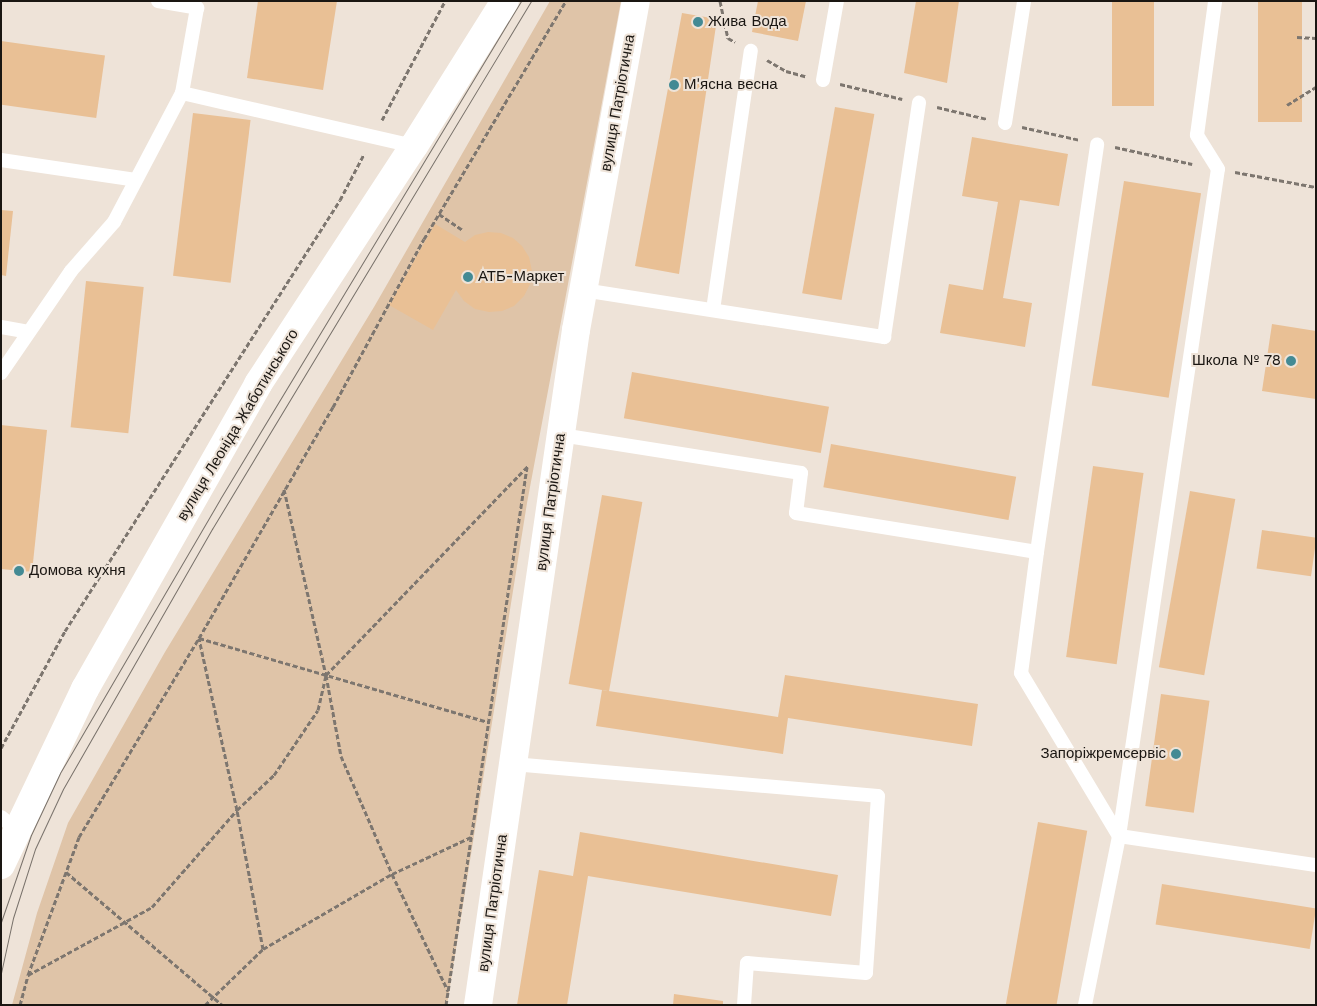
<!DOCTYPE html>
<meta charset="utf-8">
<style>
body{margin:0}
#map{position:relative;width:1317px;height:1006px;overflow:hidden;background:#eee3d8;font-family:"Work Sans",sans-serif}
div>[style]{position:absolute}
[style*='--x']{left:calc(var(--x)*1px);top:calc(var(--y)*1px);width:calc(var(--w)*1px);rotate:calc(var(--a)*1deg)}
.green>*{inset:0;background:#dfc4a8}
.building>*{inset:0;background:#e9c095;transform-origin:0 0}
.path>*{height:3px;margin-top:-1.5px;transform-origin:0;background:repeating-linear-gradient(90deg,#7d766f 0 5px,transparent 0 7.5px)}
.service>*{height:14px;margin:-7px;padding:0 7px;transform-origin:7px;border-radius:7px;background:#fff}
.minor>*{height:28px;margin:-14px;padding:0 14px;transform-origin:14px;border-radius:14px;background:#fff}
.tertiary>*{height:28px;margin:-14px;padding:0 14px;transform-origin:14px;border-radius:14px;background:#fff}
.tram>*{height:1px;margin:-0.5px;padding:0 0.5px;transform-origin:0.5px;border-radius:0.5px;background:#78716a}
.dots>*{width:14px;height:14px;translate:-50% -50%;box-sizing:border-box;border:2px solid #eee3d8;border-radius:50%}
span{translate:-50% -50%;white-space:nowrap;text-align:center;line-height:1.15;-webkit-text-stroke:4px #eee3d8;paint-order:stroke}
.poi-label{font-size:15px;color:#1a1612}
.left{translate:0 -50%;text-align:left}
.right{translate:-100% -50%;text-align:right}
.street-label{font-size:15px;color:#1a1612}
.frame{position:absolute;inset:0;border:2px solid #1a1612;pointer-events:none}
</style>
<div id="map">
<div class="green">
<i style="clip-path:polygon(550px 1px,621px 1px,527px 503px,447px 1005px,12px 1005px,37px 913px,68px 823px,165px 652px,374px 307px)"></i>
</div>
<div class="building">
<i style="clip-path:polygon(258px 1px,337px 1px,323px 90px,247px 78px)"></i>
<i style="clip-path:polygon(758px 1px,806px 1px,798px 41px,752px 32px)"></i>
<i style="clip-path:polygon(916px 1px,959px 1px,947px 83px,904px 73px)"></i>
<i style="left:1112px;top:1px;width:42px;height:105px"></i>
<i style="left:1258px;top:1px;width:44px;height:121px"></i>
<i style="clip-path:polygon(682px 13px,717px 19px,679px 274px,635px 266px)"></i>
<i style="left:1px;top:41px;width:105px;height:63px;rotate:8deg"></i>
<i style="left:835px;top:107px;width:40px;height:189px;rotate:10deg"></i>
<i style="left:193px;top:113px;width:58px;height:164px;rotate:7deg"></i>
<i style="clip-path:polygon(972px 137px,1068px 154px,1059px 206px,1020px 200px,1003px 298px,1032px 303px,1025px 347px,940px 333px,949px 284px,983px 290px,998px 202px,962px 196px)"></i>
<i style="left:1124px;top:181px;width:78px;height:207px;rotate:9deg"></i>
<i style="clip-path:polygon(1px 210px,13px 211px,6px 276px,1px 275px)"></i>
<i style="clip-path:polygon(435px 224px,465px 242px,475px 235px,488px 232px,501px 233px,513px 238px,522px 246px,529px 257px,532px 271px,530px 284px,524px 296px,514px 306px,502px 311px,489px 312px,475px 309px,464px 301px,456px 290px,433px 330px,389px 305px)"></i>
<i style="left:86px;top:281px;width:58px;height:147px;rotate:6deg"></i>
<i style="clip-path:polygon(1272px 324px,1316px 331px,1316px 399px,1262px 391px)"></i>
<i style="left:632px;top:372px;width:200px;height:47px;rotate:10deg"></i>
<i style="clip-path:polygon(1px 425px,47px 430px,32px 572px,1px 569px)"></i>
<i style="left:831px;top:444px;width:188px;height:44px;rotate:10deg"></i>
<i style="left:1093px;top:466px;width:51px;height:193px;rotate:8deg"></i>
<i style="left:1190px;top:491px;width:46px;height:179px;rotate:10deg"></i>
<i style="left:602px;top:495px;width:41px;height:192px;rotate:10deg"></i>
<i style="left:1262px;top:530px;width:55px;height:39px;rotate:8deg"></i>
<i style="clip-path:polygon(785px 675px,978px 704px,972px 746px,788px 718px,783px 754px,596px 726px,602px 690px,778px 717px)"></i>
<i style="left:1161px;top:694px;width:49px;height:113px;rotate:8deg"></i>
<i style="left:1038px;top:822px;width:50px;height:186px;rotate:10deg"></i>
<i style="clip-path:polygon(580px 832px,838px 875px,831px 916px,588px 876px,567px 1005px,517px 1005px,539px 870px,573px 876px)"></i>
<i style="left:1162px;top:884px;width:156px;height:41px;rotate:9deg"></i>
<i style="clip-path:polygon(674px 994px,723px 1001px,723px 1005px,673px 1005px)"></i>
</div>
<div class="path">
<i style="--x:720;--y:1;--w:38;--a:78"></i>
<i style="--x:728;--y:38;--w:8;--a:30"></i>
<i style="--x:1297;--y:37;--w:19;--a:3"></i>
<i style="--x:767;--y:60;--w:22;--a:30"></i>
<i style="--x:786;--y:71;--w:20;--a:15"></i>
<i style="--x:840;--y:84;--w:64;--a:13.6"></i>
<i style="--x:1287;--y:105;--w:34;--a:-32"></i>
<i style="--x:937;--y:107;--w:51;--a:13.5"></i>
<i style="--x:382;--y:120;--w:135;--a:-62.1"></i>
<i style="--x:1022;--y:127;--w:59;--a:12.6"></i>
<i style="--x:1115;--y:147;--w:79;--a:12.4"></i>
<i style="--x:1235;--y:172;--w:82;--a:10.5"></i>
<i style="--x:439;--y:214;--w:29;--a:34"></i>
<i style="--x:284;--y:489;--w:191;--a:77.3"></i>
<i style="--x:326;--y:675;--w:82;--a:79.5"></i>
<i style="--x:341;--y:756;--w:129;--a:66.6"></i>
<i style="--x:392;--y:874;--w:130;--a:64.4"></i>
<i style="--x:1;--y:748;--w:133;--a:-61.3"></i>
<i style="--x:65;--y:631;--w:511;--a:-57.46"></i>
<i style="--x:340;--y:200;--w:52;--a:-62.4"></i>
<i style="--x:66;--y:872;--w:205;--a:40.4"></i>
<i style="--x:263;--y:949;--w:141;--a:-100.6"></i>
<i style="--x:237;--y:810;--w:176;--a:-102.5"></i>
<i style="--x:199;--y:638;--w:302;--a:16.2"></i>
<i style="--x:28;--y:975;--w:141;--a:-28.7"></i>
<i style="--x:152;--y:907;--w:129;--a:-48.8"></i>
<i style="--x:237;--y:810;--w:51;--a:-43.4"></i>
<i style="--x:274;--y:775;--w:78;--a:-55.9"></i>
<i style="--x:318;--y:710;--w:36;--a:-77"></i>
<i style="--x:326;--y:675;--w:291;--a:-46"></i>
<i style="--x:20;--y:1005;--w:31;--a:-75"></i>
<i style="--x:28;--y:975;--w:147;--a:-69.7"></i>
<i style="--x:79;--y:837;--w:232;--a:-58.9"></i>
<i style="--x:199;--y:638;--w:267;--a:-59.9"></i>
<i style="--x:333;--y:407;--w:191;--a:-61.6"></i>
<i style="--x:424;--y:239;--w:277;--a:-59.2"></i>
<i style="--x:205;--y:1005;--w:81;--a:-44"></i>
<i style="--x:263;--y:949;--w:149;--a:-30.2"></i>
<i style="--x:392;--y:874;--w:87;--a:-25.1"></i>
<i style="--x:446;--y:1005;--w:544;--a:-81.44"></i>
</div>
<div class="service">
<i style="--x:158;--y:1;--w:40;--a:10"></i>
<i style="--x:197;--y:8;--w:86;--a:100"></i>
<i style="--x:823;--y:80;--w:80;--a:-80"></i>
<i style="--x:1005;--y:123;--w:123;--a:-81.1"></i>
<i style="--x:1;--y:160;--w:136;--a:8.4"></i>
<i style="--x:583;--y:290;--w:305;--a:8.9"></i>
<i style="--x:884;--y:337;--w:237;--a:-81.5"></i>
<i style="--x:713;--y:310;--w:262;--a:-81.7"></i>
<i style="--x:1;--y:327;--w:28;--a:10"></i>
<i style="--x:1;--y:373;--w:124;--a:-55.5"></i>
<i style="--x:71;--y:271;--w:65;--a:-48.7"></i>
<i style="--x:114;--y:222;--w:146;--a:-62.2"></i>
<i style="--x:182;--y:93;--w:238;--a:12.9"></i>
<i style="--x:561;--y:435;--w:243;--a:9"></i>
<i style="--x:801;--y:473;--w:40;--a:97.1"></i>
<i style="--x:796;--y:513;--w:244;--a:9.2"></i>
<i style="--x:1037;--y:552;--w:122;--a:97.5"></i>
<i style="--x:1021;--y:673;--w:190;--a:59"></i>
<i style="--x:1119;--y:836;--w:199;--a:8.4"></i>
<i style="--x:1037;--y:552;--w:412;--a:-81.6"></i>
<i style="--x:513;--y:764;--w:366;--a:5"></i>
<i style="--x:878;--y:796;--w:177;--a:93.9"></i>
<i style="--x:866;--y:973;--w:119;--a:-175.2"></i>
<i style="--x:747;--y:963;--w:42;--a:94.1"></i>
<i style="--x:1;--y:817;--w:22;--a:39"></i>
<i style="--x:1085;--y:1005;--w:172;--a:-78.6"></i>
<i style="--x:1119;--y:836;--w:674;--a:-81.56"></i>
<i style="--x:1218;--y:169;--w:40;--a:-122"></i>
<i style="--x:1197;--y:135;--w:135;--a:-82.3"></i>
</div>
<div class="minor">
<i style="--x:478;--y:1005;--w:682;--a:-81.74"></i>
<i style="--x:576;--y:330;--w:334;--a:-79.7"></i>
</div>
<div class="tertiary">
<i style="--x:1;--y:865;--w:195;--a:-64.5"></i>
<i style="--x:85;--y:689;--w:351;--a:-60.4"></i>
<i style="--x:258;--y:384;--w:285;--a:-56.8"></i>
<i style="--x:414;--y:146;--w:171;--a:-57.9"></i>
</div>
<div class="tram">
<i style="--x:1;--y:922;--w:92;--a:-71"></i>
<i style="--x:31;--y:835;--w:68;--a:-64.9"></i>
<i style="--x:60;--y:773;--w:317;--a:-59.7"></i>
<i style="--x:220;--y:499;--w:582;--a:-58.85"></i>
<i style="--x:1;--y:973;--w:56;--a:-77.7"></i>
<i style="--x:13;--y:918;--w:72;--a:-72.3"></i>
<i style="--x:35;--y:849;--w:66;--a:-65"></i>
<i style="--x:63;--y:789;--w:300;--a:-60.2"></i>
<i style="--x:212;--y:529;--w:617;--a:-58.86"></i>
</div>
<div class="dots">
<i style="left:698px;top:22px;background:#438a94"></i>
<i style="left:674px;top:85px;background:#438a94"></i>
<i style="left:468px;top:277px;background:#438a94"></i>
<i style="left:1291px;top:361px;background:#438a94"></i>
<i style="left:19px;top:571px;background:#438a94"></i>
<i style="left:1176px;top:754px;background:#438a94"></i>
</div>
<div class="poi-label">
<span class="left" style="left:708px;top:22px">Жива Вода</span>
<span class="left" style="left:684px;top:85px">М'ясна весна</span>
<span class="left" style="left:478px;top:277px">АТБ-Маркет</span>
<span class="right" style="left:1281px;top:361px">Школа № 78</span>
<span class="left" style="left:29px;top:571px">Домова кухня</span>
<span class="right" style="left:1166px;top:754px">Запоріжремсервіс</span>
</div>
<div class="street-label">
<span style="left:618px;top:103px;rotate:-80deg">вулиця Патріотична</span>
<span style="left:238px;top:425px;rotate:-59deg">вулиця Леоніда Жаботинського</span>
<span style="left:551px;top:502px;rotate:-82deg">вулиця Патріотична</span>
<span style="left:493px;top:903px;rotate:-82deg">вулиця Патріотична</span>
</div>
<div class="frame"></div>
</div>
